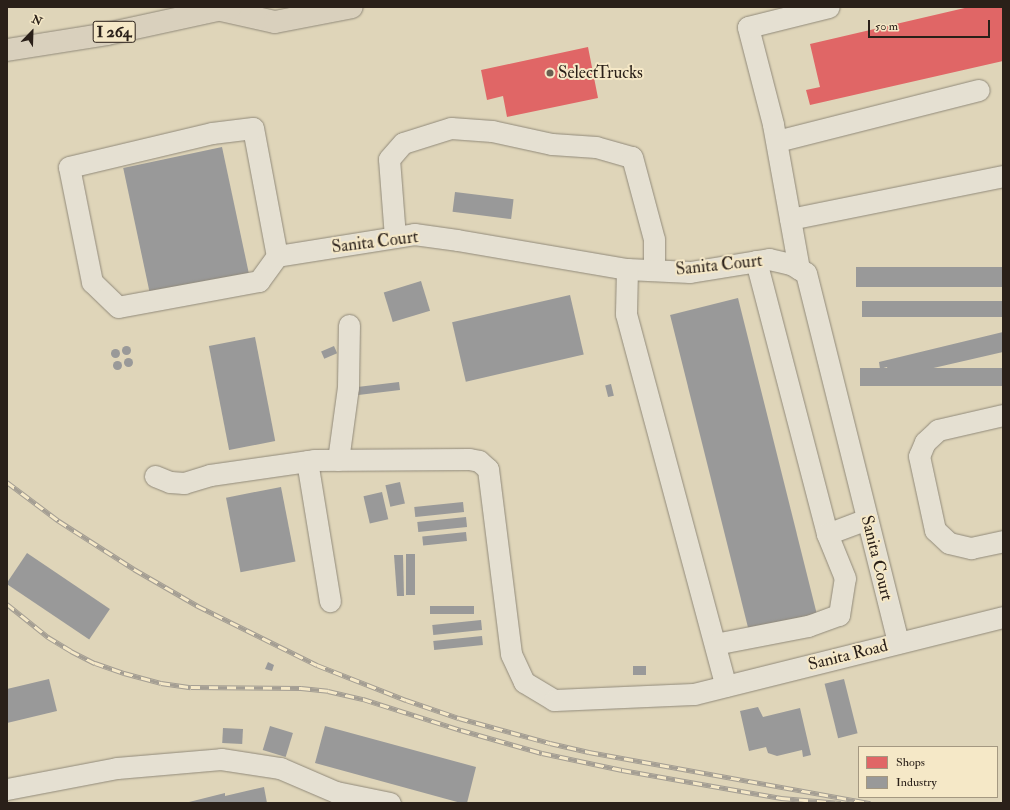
<!DOCTYPE html>
<style>
body{margin:0}
#map{position:relative;width:1010px;height:810px;overflow:hidden;background:#dfd5b9;font-family:"IM FELL Double Pica",serif}
div>[style]{position:absolute}
[style*='--x']{left:calc(var(--x)*1px);top:calc(var(--y)*1px);width:calc(var(--w)*1px);rotate:calc(var(--a)*1deg)}
.shops>*{inset:0;background:#e06666}
.industry>*{inset:0;background:#999;transform-origin:0 0}
.round{border-radius:50%}
.roads{filter:drop-shadow(0 0 1px #918a7a) drop-shadow(0 0 1px #918a7a)}
.minor>*{height:21px;margin:-10.5px;padding:0 10.5px;transform-origin:10.5px;border-radius:10.5px;background:#e5e0d2}
.highway>*{height:22px;margin:-11px;padding:0 11px;transform-origin:11px;border-radius:11px;background:#d9d0bd}
.rail>*{height:4.5px;margin-top:-2.25px;transform-origin:0;background:repeating-linear-gradient(90deg,#f5e8c7 0 9px,#a49e93 0 18px);box-sizing:border-box;border-block:1px solid #a49e93}
.dots>*{width:11px;height:11px;translate:-50% -50%;box-sizing:border-box;border:2px solid #f5e8c7;border-radius:50%}
span{translate:-50% -50%;white-space:nowrap;text-align:center;line-height:1.15;-webkit-text-stroke:4px #f5e8c7;paint-order:stroke}
.shield-label span{padding:1px 3px;background:#f5e8c7;border:1px solid;border-radius:3px;-webkit-text-stroke-width:0}
.shield-label{font-size:16px;color:#2a2019;font-weight:700}
.poi-label{font-size:17px;color:#2a2019}
.left{translate:0 -50%;text-align:left}
.street-label{font-size:17px;color:#2a2019}
.frame{position:absolute;inset:0;border:8px solid #2a2019;pointer-events:none}
.legend{position:absolute;left:858px;top:746px;width:140px;height:52px;box-sizing:border-box;background:#f5e8c7;border:1px solid #a49881;margin:0;padding:5px 7px;list-style:none;font-size:12px;color:#2a2019}
.legend li{display:flex;align-items:center;gap:8px;height:20px}
.legend b{width:20px;border:1px solid #a49881}
.north{position:absolute;left:12px;top:12px;width:40px;height:40px;-webkit-text-stroke:3px #f5e8c7;paint-order:stroke;rotate:23deg;font-size:11px;font-weight:700;line-height:16px;text-align:center;color:#2a2019}
.north::after{content:'';display:block;margin:auto;width:14px;height:18px;background:#2a2019;clip-path:polygon(50% 0,100% 100%,50% 72%,0 100%)}
.scale{position:absolute;left:868px;top:20px;width:122px;height:18px;box-sizing:border-box;border:2px solid #2a2019;border-top:0;padding-left:5px;font-size:12px;line-height:14px;white-space:nowrap;color:#2a2019;-webkit-text-stroke:3px #f5e8c7;paint-order:stroke}
</style>
<div id="map">
<div class="shops">
<i style="clip-path:polygon(969px 7px,1003px 7px,1003px 61px,810px 105px,806px 90px,820px 87px,810px 44px)"></i>
<i style="clip-path:polygon(588px 47px,598px 98px,507px 117px,503px 96px,487px 100px,481px 70px)"></i>
</div>
<div class="industry">
<i style="left:222px;top:147px;width:130px;height:101px;rotate:78deg"></i>
<i style="left:455px;top:192px;width:59px;height:20px;rotate:7deg"></i>
<i style="left:1003px;top:267px;width:20px;height:147px;rotate:90deg"></i>
<i style="left:421px;top:281px;width:31px;height:39px;rotate:73deg"></i>
<i style="left:570px;top:295px;width:61px;height:121px;rotate:77deg"></i>
<i style="left:738px;top:298px;width:325px;height:70px;rotate:76deg"></i>
<i style="left:1003px;top:301px;width:16px;height:141px;rotate:90deg"></i>
<i style="clip-path:polygon(1003px 332px,1003px 352px,890px 378px,887px 367px,880px 369px,879px 362px)"></i>
<i style="left:255px;top:337px;width:106px;height:47px;rotate:79deg"></i>
<i class="round" style="left:121.5px;top:345.5px;width:9px;height:9px"></i>
<i style="left:334px;top:346px;width:8px;height:14px;rotate:67deg"></i>
<i class="round" style="left:110.5px;top:348.5px;width:9px;height:9px"></i>
<i class="round" style="left:123.5px;top:357.5px;width:9px;height:9px"></i>
<i class="round" style="left:112.5px;top:360.5px;width:9px;height:9px"></i>
<i style="left:1003px;top:368px;width:18px;height:143px;rotate:90deg"></i>
<i style="left:399px;top:382px;width:8px;height:44px;rotate:83deg"></i>
<i style="left:611px;top:384px;width:12px;height:6px;rotate:76deg"></i>
<i style="left:400px;top:482px;width:22px;height:15px;rotate:77deg"></i>
<i style="left:281px;top:487px;width:76px;height:56px;rotate:79deg"></i>
<i style="left:382px;top:492px;width:28px;height:19px;rotate:77deg"></i>
<i style="left:463px;top:502px;width:10px;height:49px;rotate:84deg"></i>
<i style="left:466px;top:517px;width:10px;height:49px;rotate:84deg"></i>
<i style="left:466px;top:532px;width:9px;height:44px;rotate:84deg"></i>
<i style="left:27px;top:553px;width:100px;height:37px;rotate:34deg"></i>
<i style="left:406px;top:554px;width:9px;height:41px"></i>
<i style="clip-path:polygon(394px 555px,403px 555px,404px 596px,397px 596px)"></i>
<i style="left:474px;top:606px;width:8px;height:44px;rotate:90deg"></i>
<i style="left:481px;top:620px;width:10px;height:49px;rotate:84deg"></i>
<i style="left:482px;top:636px;width:9px;height:49px;rotate:84deg"></i>
<i style="clip-path:polygon(268px 662px,274px 665px,272px 671px,265px 669px)"></i>
<i style="left:633px;top:666px;width:13px;height:9px"></i>
<i style="clip-path:polygon(49px 679px,57px 711px,7px 723px,7px 689px)"></i>
<i style="left:844px;top:679px;width:56px;height:20px;rotate:76deg"></i>
<i style="clip-path:polygon(758px 707px,763px 717px,800px 708px,811px 755px,803px 757px,802px 750px,777px 756px,768px 753px,766px 747px,749px 751px,740px 711px)"></i>
<i style="left:270px;top:726px;width:24px;height:25px;rotate:17deg"></i>
<i style="clip-path:polygon(325px 726px,476px 767px,467px 803px,461px 803px,315px 763px)"></i>
<i style="left:223px;top:728px;width:20px;height:15px;rotate:3deg"></i>
<i style="clip-path:polygon(264px 787px,267px 803px,185px 803px,225px 793px,225px 796px)"></i>
</div>
<div class="roads">
<div class="minor">
<i style="--x:253;--y:128;--w:130;--a:79.4"></i>
<i style="--x:277;--y:256;--w:31;--a:126"></i>
<i style="--x:259;--y:281;--w:143;--a:169.6"></i>
<i style="--x:118;--y:307;--w:36;--a:-136"></i>
<i style="--x:92;--y:282;--w:117;--a:-101.3"></i>
<i style="--x:69;--y:167;--w:147;--a:-13.4"></i>
<i style="--x:212;--y:133;--w:41;--a:-7"></i>
<i style="--x:777;--y:141;--w:208;--a:-14.2"></i>
<i style="--x:790;--y:219;--w:217;--a:-11.4"></i>
<i style="--x:395;--y:237;--w:78;--a:-94.4"></i>
<i style="--x:389;--y:159;--w:21;--a:-49"></i>
<i style="--x:403;--y:143;--w:50;--a:-17.4"></i>
<i style="--x:451;--y:128;--w:41;--a:4.2"></i>
<i style="--x:492;--y:131;--w:61;--a:12.2"></i>
<i style="--x:552;--y:144;--w:44;--a:3.9"></i>
<i style="--x:596;--y:147;--w:37;--a:16"></i>
<i style="--x:632;--y:157;--w:85;--a:75"></i>
<i style="--x:654;--y:239;--w:31;--a:90"></i>
<i style="--x:277;--y:256;--w:139;--a:-9.1"></i>
<i style="--x:414;--y:234;--w:43;--a:7.9"></i>
<i style="--x:457;--y:240;--w:172;--a:9.7"></i>
<i style="--x:627;--y:269;--w:63;--a:2.7"></i>
<i style="--x:690;--y:272;--w:80;--a:-9.3"></i>
<i style="--x:769;--y:259;--w:23;--a:13"></i>
<i style="--x:791;--y:264;--w:17;--a:31"></i>
<i style="--x:806;--y:273;--w:381;--a:76"></i>
<i style="--x:756;--y:261;--w:282;--a:75.4"></i>
<i style="--x:627;--y:269;--w:45;--a:91.3"></i>
<i style="--x:626;--y:314;--w:385;--a:75"></i>
<i style="--x:799;--y:269;--w:147;--a:-100.2"></i>
<i style="--x:773;--y:124;--w:100;--a:-104.5"></i>
<i style="--x:748;--y:27;--w:83;--a:-13.9"></i>
<i style="--x:1003;--y:415;--w:67;--a:167"></i>
<i style="--x:938;--y:430;--w:18;--a:137"></i>
<i style="--x:925;--y:442;--w:15;--a:113"></i>
<i style="--x:919;--y:456;--w:76;--a:77.8"></i>
<i style="--x:935;--y:530;--w:19;--a:43"></i>
<i style="--x:949;--y:543;--w:23;--a:13"></i>
<i style="--x:971;--y:548;--w:33;--a:-12"></i>
<i style="--x:338;--y:460;--w:74;--a:-82.2"></i>
<i style="--x:348;--y:387;--w:62;--a:-89.1"></i>
<i style="--x:307;--y:461;--w:142;--a:80.7"></i>
<i style="--x:155;--y:476;--w:16;--a:22"></i>
<i style="--x:170;--y:482;--w:14;--a:4"></i>
<i style="--x:184;--y:483;--w:27;--a:-17"></i>
<i style="--x:210;--y:475;--w:105;--a:-8.2"></i>
<i style="--x:314;--y:460;--w:155;--a:-0.4"></i>
<i style="--x:469;--y:459;--w:10;--a:11"></i>
<i style="--x:479;--y:461;--w:12;--a:42"></i>
<i style="--x:488;--y:469;--w:186;--a:82.9"></i>
<i style="--x:511;--y:654;--w:31;--a:65"></i>
<i style="--x:524;--y:682;--w:35;--a:31"></i>
<i style="--x:554;--y:700;--w:140;--a:-2.5"></i>
<i style="--x:694;--y:694;--w:318;--a:-14"></i>
<i style="--x:715;--y:644;--w:95;--a:-11"></i>
<i style="--x:808;--y:626;--w:33;--a:-20"></i>
<i style="--x:839;--y:615;--w:37;--a:-81"></i>
<i style="--x:845;--y:578;--w:48;--a:-112.2"></i>
<i style="--x:827;--y:534;--w:43;--a:-20.6"></i>
<i style="--x:7;--y:789;--w:112;--a:-10.8"></i>
<i style="--x:117;--y:768;--w:104;--a:-4.9"></i>
<i style="--x:221;--y:759;--w:60;--a:8.7"></i>
<i style="--x:280;--y:768;--w:61;--a:23.2"></i>
<i style="--x:336;--y:792;--w:55;--a:11.5"></i>
</div>
<div class="highway">
<i style="--x:221;--y:10;--w:55;--a:12.5"></i>
<i style="--x:275;--y:22;--w:78;--a:-11"></i>
<i style="--x:7;--y:50;--w:101;--a:-9.1"></i>
<i style="--x:107;--y:34;--w:127;--a:-12.3"></i>
</div>
</div>
<div class="rail">
<i style="--x:7;--y:482;--w:65;--a:36.9"></i>
<i style="--x:59;--y:521;--w:89;--a:32.6"></i>
<i style="--x:134;--y:569;--w:74;--a:30"></i>
<i style="--x:198;--y:606;--w:133;--a:26.4"></i>
<i style="--x:317;--y:665;--w:96;--a:21.5"></i>
<i style="--x:406;--y:700;--w:56;--a:18.8"></i>
<i style="--x:459;--y:718;--w:94;--a:15.4"></i>
<i style="--x:550;--y:743;--w:40;--a:13"></i>
<i style="--x:589;--y:752;--w:286;--a:10.3"></i>
<i style="--x:7;--y:604;--w:53;--a:38.8"></i>
<i style="--x:48;--y:637;--w:27;--a:31"></i>
<i style="--x:71;--y:651;--w:27;--a:27"></i>
<i style="--x:95;--y:663;--w:31;--a:19"></i>
<i style="--x:124;--y:673;--w:38;--a:15"></i>
<i style="--x:161;--y:683;--w:30;--a:8"></i>
<i style="--x:191;--y:687;--w:110;--a:0.5"></i>
<i style="--x:301;--y:688;--w:27;--a:6"></i>
<i style="--x:328;--y:691;--w:36;--a:13"></i>
<i style="--x:363;--y:699;--w:103;--a:17.6"></i>
<i style="--x:461;--y:730;--w:84;--a:15.9"></i>
<i style="--x:542;--y:753;--w:82;--a:12"></i>
<i style="--x:622;--y:770;--w:121;--a:10"></i>
<i style="--x:741;--y:791;--w:41;--a:9.9"></i>
<i style="--x:781;--y:798;--w:60;--a:4.8"></i>
</div>
<div class="dots">
<i style="left:550px;top:73px;background:#695f51"></i>
</div>
<div class="shield-label">
<span style="left:114px;top:32px">I 264</span>
</div>
<div class="poi-label">
<span class="left" style="left:558px;top:73px">SelectTrucks</span>
</div>
<div class="street-label">
<span style="left:375px;top:242px;rotate:-7deg">Sanita Court</span>
<span style="left:719px;top:265px;rotate:-6deg">Sanita Court</span>
<span style="left:877px;top:558px;rotate:76deg">Sanita Court</span>
<span style="left:848px;top:655px;rotate:-14deg">Sanita Road</span>
</div>
<div class="frame"></div>
<ul class="legend">
<li><b style="height:11px;background:#e06666"></b>Shops</li>
<li><b style="height:11px;background:#999"></b>Industry</li>
</ul>
<div class="north">N</div>
<div class="scale">50 m</div>
</div>
